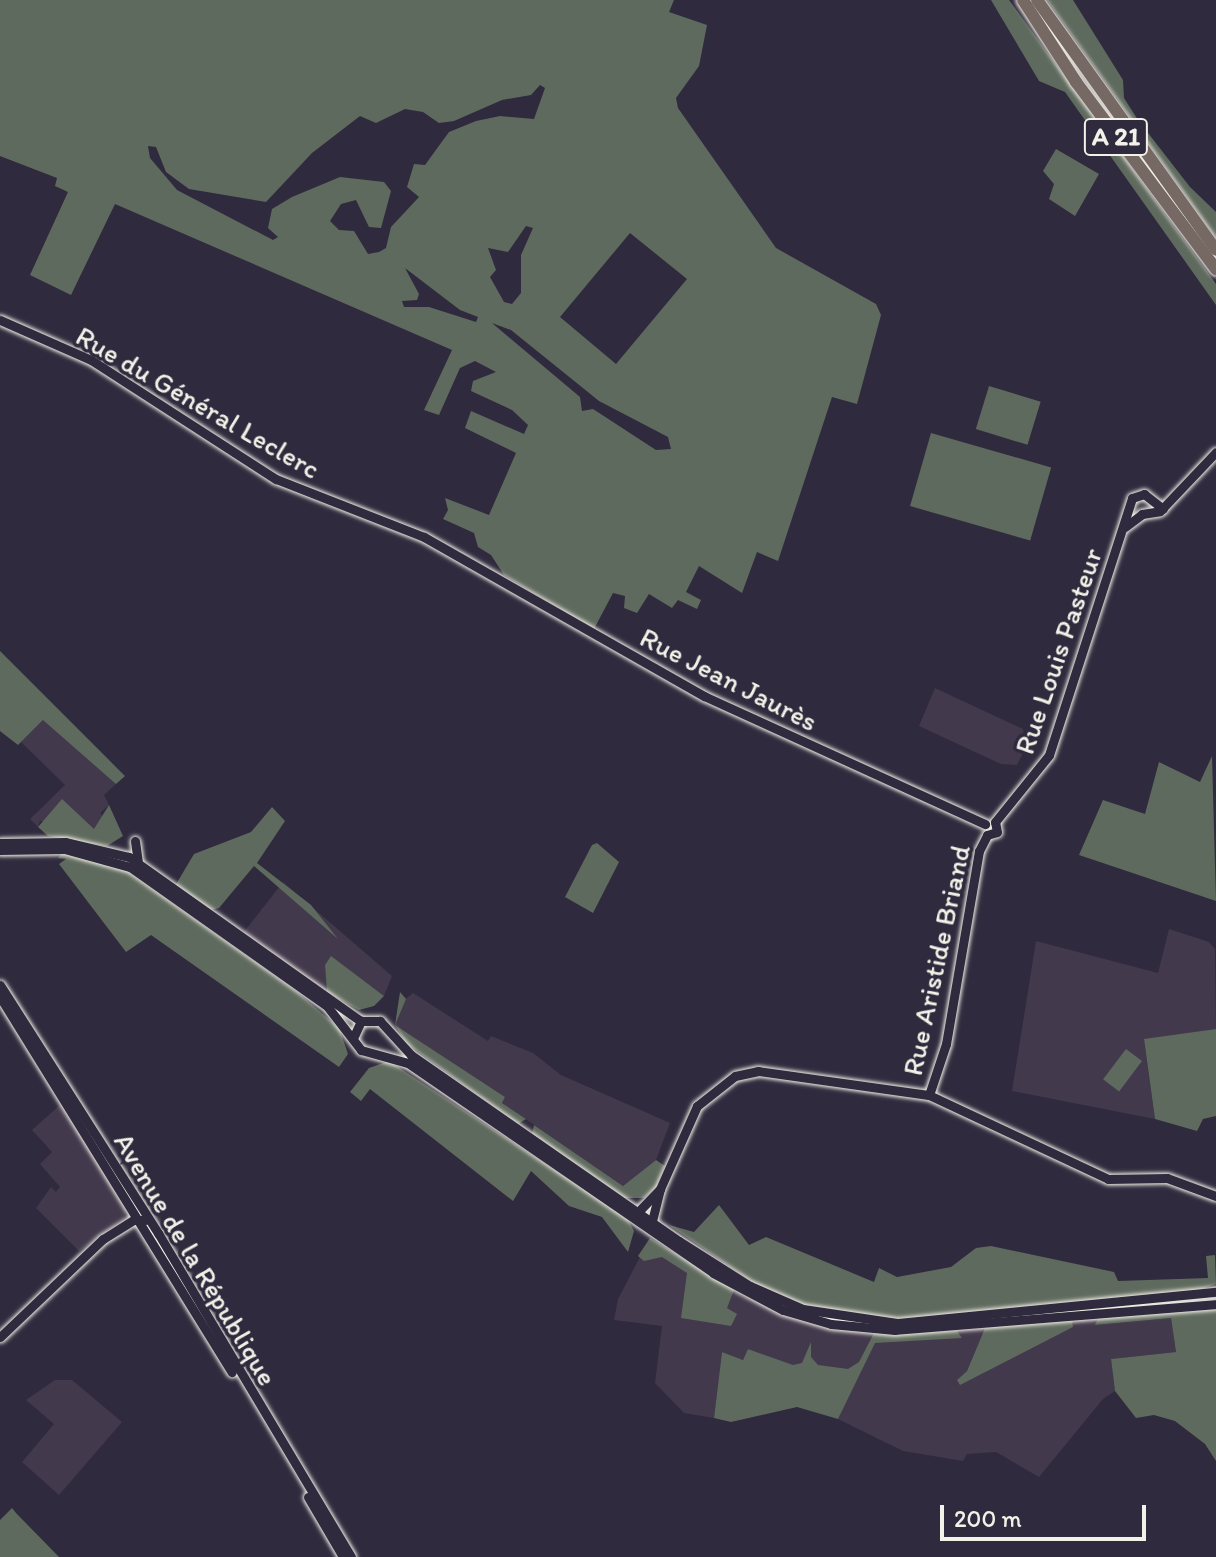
<!DOCTYPE html>
<meta charset="utf-8">
<style>
body{margin:0}
#map{position:relative;width:1216px;height:1557px;overflow:hidden;background:#2f2a3d;font-family:Itim,sans-serif}
div>[style]{position:absolute}
[style*='--x']{left:calc(var(--x)*1px);top:calc(var(--y)*1px);width:calc(var(--w)*1px);rotate:calc(var(--a)*1deg)}
.built>*{inset:0;background:#43394d}
.green>*{inset:0;background:#5f6a5e;transform-origin:0 0}
.roads{filter:drop-shadow(0 0 2px #f4f1e8) drop-shadow(0 0 2px #f4f1e8)}
.secondary>*{height:9px;margin:-4.5px;padding:0 4.5px;transform-origin:4.5px;border-radius:4.5px;background:#2f2a3d}
.highway>*{height:12px;margin:-6px;padding:0 6px;transform-origin:6px;border-radius:6px;background:#766964}
span{translate:-50% -50%;white-space:nowrap;text-align:center;line-height:1.15;-webkit-text-stroke:7px #2f2a3d;paint-order:stroke}
.shield-label span{padding:2px 6px;background:#2f2a3d;border:2px solid;border-radius:6px;-webkit-text-stroke-width:0}
.shield-label{font-size:26px;color:#f4f1e8;font-weight:700}
.street-label{font-size:28px;color:#f4f1e8}
.scale{position:absolute;left:940px;top:1505px;width:206px;height:36px;box-sizing:border-box;border:4px solid #f4f1e8;border-top:0;padding-left:10px;font-size:24px;line-height:28px;white-space:nowrap;color:#f4f1e8;-webkit-text-stroke:6px #2f2a3d;paint-order:stroke}
</style>
<div id="map">
<div class="built">
<i style="clip-path:polygon(935px 688px,1023px 729px,1026px 747px,1017px 765px,1001px 764px,919px 726px)"></i>
<i style="clip-path:polygon(47px 716px,116px 784px,104px 795px,109px 805px,100px 813px,105px 818px,95px 830px,40px 821px,38px 827px,30px 819px,65px 785px,21px 742px)"></i>
<i style="clip-path:polygon(283px 882px,392px 976px,384px 996px,331px 957px,325px 965px,327px 992px,244px 932px)"></i>
<i style="clip-path:polygon(1169px 929px,1209px 942px,1215px 949px,1216px 1029px,1144px 1040px,1155px 1119px,1012px 1091px,1036px 941px,1158px 973px)"></i>
<i style="clip-path:polygon(413px 993px,488px 1041px,491px 1036px,533px 1053px,561px 1075px,670px 1123px,656px 1160px,623px 1186px,502px 1103px,505px 1097px,395px 1025px,402px 1002px)"></i>
<i style="clip-path:polygon(61px 1104px,126px 1208px,124px 1218px,79px 1251px,36px 1208px,51px 1187px,56px 1192px,60px 1187px,40px 1164px,52px 1152px,32px 1130px)"></i>
<i style="clip-path:polygon(650px 1238px,742px 1296px,810px 1321px,878px 1334px,985px 1328px,967px 1371px,958px 1379px,1073px 1327px,1072px 1318px,1099px 1316px,1096px 1325px,1171px 1318px,1176px 1352px,1111px 1359px,1115px 1391px,1103px 1399px,1039px 1477px,996px 1452px,967px 1454px,963px 1461px,903px 1451px,838px 1419px,857px 1378px,803px 1369px,748px 1349px,743px 1360px,722px 1352px,714px 1418px,684px 1413px,655px 1383px,662px 1326px,614px 1320px,618px 1299px)"></i>
<i style="clip-path:polygon(55px 1380px,72px 1380px,122px 1422px,59px 1495px,22px 1462px,54px 1424px,26px 1400px)"></i>
</div>
<div class="green">
<i style="clip-path:polygon(evenodd,0 0,674px 0,669px 12px,707px 25px,699px 66px,676px 98px,678px 108px,776px 248px,876px 304px,881px 315px,857px 404px,832px 397px,778px 561px,757px 552px,742px 593px,699px 566px,686px 592px,701px 600px,697px 609px,678px 600px,672px 608px,649px 594px,637px 613px,624px 608px,625px 596px,613px 593px,594px 629px,504px 575px,491px 555px,478px 547px,474px 533px,443px 519px,448px 510px,445px 498px,489px 515px,516px 453px,465px 428px,471px 411px,524px 434px,528px 425px,512px 410px,471px 391px,473px 381px,496px 372px,475px 361px,460px 368px,439px 415px,424px 410px,452px 350px,115px 204px,71px 295px,30px 275px,68px 192px,55px 186px,57px 178px,0 156px,0 0,540px 85px,545px 88px,534px 119px,500px 116px,476px 121px,449px 132px,425px 165px,414px 164px,407px 187px,419px 197px,391px 227px,386px 248px,379px 252px,368px 254px,354px 231px,339px 230px,330px 221px,341px 204px,356px 200px,369px 227px,381px 228px,391px 191px,384px 182px,340px 177px,292px 197px,272px 209px,268px 228px,278px 237px,273px 240px,177px 190px,150px 158px,148px 146px,156px 147px,166px 172px,189px 189px,266px 202px,312px 153px,360px 116px,376px 123px,405px 109px,423px 112px,439px 123px,454px 121px,502px 100px,531px 95px,540px 85px,0 0,526px 226px,533px 228px,521px 255px,521px 293px,512px 304px,504px 302px,490px 277px,496px 270px,488px 248px,508px 252px,526px 226px,0 0,630px 233px,687px 279px,616px 364px,560px 317px,630px 233px,0 0,405px 268px,460px 310px,478px 317px,476px 322px,429px 307px,404px 307px,402px 301px,417px 300px,419px 294px,405px 268px,0 0,492px 323px,511px 330px,599px 401px,668px 437px,671px 449px,656px 450px,593px 409px,582px 411px,580px 397px,492px 323px)"></i>
<i style="clip-path:polygon(991px 0,1009px 0,1216px 284px,1216px 305px,1065px 92px,1039px 81px)"></i>
<i style="clip-path:polygon(1047px 0,1073px 0,1123px 80px,1124px 98px,1138px 120px,1190px 187px,1216px 212px,1216px 238px)"></i>
<i style="clip-path:polygon(1056px 149px,1099px 174px,1075px 216px,1049px 199px,1054px 184px,1043px 171px)"></i>
<i style="left:989px;top:386px;width:54px;height:45px;rotate:17deg"></i>
<i style="left:931px;top:433px;width:125px;height:76px;rotate:16deg"></i>
<i style="clip-path:polygon(0 651px,125px 776px,116px 784px,43px 720px,18px 745px,0 731px)"></i>
<i style="clip-path:polygon(1212px 756px,1216px 901px,1079px 855px,1103px 800px,1145px 814px,1159px 762px,1200px 782px)"></i>
<i style="clip-path:polygon(62px 799px,94px 829px,109px 805px,123px 836px,107px 846px,48px 836px,38px 827px)"></i>
<i style="clip-path:polygon(272px 807px,285px 821px,257px 863px,311px 905px,338px 939px,254px 866px,219px 908px,210px 910px,175px 886px,194px 854px,251px 832px)"></i>
<i style="clip-path:polygon(597px 843px,619px 862px,593px 913px,565px 897px,592px 845px)"></i>
<i style="clip-path:polygon(62px 853px,122px 868px,296px 991px,339px 1028px,348px 1054px,339px 1067px,151px 935px,126px 952px,59px 864px,66px 859px,58px 858px)"></i>
<i style="clip-path:polygon(331px 956px,384px 996px,374px 1006px,359px 1010px,327px 992px,325px 965px)"></i>
<i style="clip-path:polygon(400px 992px,406px 999px,395px 1025px,505px 1097px,502px 1103px,526px 1119px,518px 1124px,406px 1043px,395px 1025px)"></i>
<i style="clip-path:polygon(1216px 1029px,1216px 1116px,1203px 1119px,1197px 1131px,1155px 1119px,1144px 1039px)"></i>
<i style="left:1126px;top:1049px;width:20px;height:38px;rotate:37deg"></i>
<i style="clip-path:polygon(389px 1061px,627px 1218px,634px 1231px,628px 1252px,602px 1217px,569px 1206px,531px 1171px,513px 1201px,370px 1089px,361px 1101px,350px 1092px,369px 1068px)"></i>
<i style="clip-path:polygon(534px 1125px,623px 1186px,656px 1160px,665px 1166px,656px 1187px,644px 1198px,625px 1198px,532px 1134px)"></i>
<i style="clip-path:polygon(719px 1205px,749px 1245px,766px 1237px,874px 1282px,879px 1268px,897px 1277px,951px 1267px,976px 1248px,991px 1246px,1114px 1272px,1118px 1281px,1208px 1278px,1206px 1256px,1215px 1255px,1216px 1284px,1192px 1292px,912px 1320px,824px 1312px,770px 1294px,669px 1225px,694px 1232px)"></i>
<i style="clip-path:polygon(650px 1238px,734px 1290px,727px 1308px,737px 1314px,731px 1326px,681px 1318px,687px 1273px,662px 1257px,644px 1261px,638px 1256px)"></i>
<i style="clip-path:polygon(1211px 1306px,1216px 1309px,1216px 1461px,1205px 1444px,1175px 1421px,1154px 1415px,1136px 1418px,1115px 1391px,1111px 1359px,1176px 1352px,1171px 1318px,1095px 1325px,1099px 1316px)"></i>
<i style="clip-path:polygon(1072px 1318px,1073px 1327px,960px 1385px,957px 1380px,967px 1371px,985px 1328px)"></i>
<i style="clip-path:polygon(957px 1331px,962px 1338px,875px 1343px,838px 1419px,797px 1407px,731px 1422px,714px 1418px,722px 1352px,743px 1360px,748px 1349px,793px 1365px,802px 1363px,811px 1342px,811px 1357px,818px 1365px,848px 1369px,859px 1362px,874px 1333px)"></i>
<i style="clip-path:polygon(12px 1508px,16px 1513px,59px 1557px,0 1557px,0 1520px)"></i>
</div>
<div class="roads">
<div class="secondary">
<i style="--x:0;--y:320;--w:99;--a:23.7"></i>
<i style="--x:91;--y:360;--w:220;--a:32.8"></i>
<i style="--x:276;--y:479;--w:159;--a:21.4"></i>
<i style="--x:424;--y:537;--w:322;--a:29.6"></i>
<i style="--x:704;--y:696;--w:309;--a:24.5"></i>
<i style="--x:1125;--y:527;--w:21;--a:-37"></i>
<i style="--x:1142;--y:514;--w:18;--a:-9"></i>
<i style="--x:1160;--y:511;--w:81;--a:-46.5"></i>
<i style="--x:995;--y:822;--w:86;--a:-51.1"></i>
<i style="--x:1049;--y:755;--w:270;--a:-72.1"></i>
<i style="--x:1132;--y:498;--w:13;--a:-18"></i>
<i style="--x:1144;--y:494;--w:24;--a:38"></i>
<i style="--x:987;--y:835;--w:10;--a:-17"></i>
<i style="--x:997;--y:832;--w:10;--a:-101"></i>
<i style="--x:135;--y:841;--w:21;--a:82"></i>
<i style="--x:0;--y:843;--w:65;--a:-0.9"></i>
<i style="--x:65;--y:842;--w:66;--a:13.2"></i>
<i style="--x:129;--y:857;--w:284;--a:35.3"></i>
<i style="--x:0;--y:850;--w:65;--a:-0.9"></i>
<i style="--x:65;--y:849;--w:67;--a:15.5"></i>
<i style="--x:130;--y:867;--w:241;--a:35.2"></i>
<i style="--x:327;--y:1006;--w:56;--a:52.3"></i>
<i style="--x:361;--y:1050;--w:49;--a:15.5"></i>
<i style="--x:408;--y:1063;--w:370;--a:34.5"></i>
<i style="--x:713;--y:1273;--w:79;--a:27.9"></i>
<i style="--x:783;--y:1310;--w:50;--a:16.3"></i>
<i style="--x:831;--y:1324;--w:64;--a:5.4"></i>
<i style="--x:895;--y:1330;--w:322;--a:-4.6"></i>
<i style="--x:0;--y:985;--w:294;--a:57.5"></i>
<i style="--x:158;--y:1233;--w:377;--a:59.2"></i>
<i style="--x:0;--y:997;--w:441;--a:58.3"></i>
<i style="--x:354;--y:1036;--w:17;--a:-65"></i>
<i style="--x:361;--y:1021;--w:19;--a:0"></i>
<i style="--x:380;--y:1021;--w:46;--a:47.6"></i>
<i style="--x:411;--y:1055;--w:326;--a:34.8"></i>
<i style="--x:679;--y:1241;--w:84;--a:32.4"></i>
<i style="--x:750;--y:1286;--w:58;--a:23.5"></i>
<i style="--x:803;--y:1309;--w:95;--a:8.5"></i>
<i style="--x:897;--y:1323;--w:321;--a:-5.6"></i>
<i style="--x:929;--y:1095;--w:54;--a:-71.6"></i>
<i style="--x:946;--y:1044;--w:196;--a:-80.3"></i>
<i style="--x:979;--y:851;--w:18;--a:-63"></i>
<i style="--x:638;--y:1212;--w:32;--a:-46"></i>
<i style="--x:651;--y:1225;--w:37;--a:-76"></i>
<i style="--x:660;--y:1189;--w:91;--a:-66"></i>
<i style="--x:697;--y:1106;--w:48;--a:-38.3"></i>
<i style="--x:735;--y:1076;--w:24;--a:-12"></i>
<i style="--x:758;--y:1071;--w:173;--a:8"></i>
<i style="--x:929;--y:1095;--w:198;--a:25.1"></i>
<i style="--x:1108;--y:1179;--w:59;--a:-1"></i>
<i style="--x:1167;--y:1178;--w:52;--a:20.2"></i>
<i style="--x:0;--y:1337;--w:142;--a:-43.6"></i>
<i style="--x:103;--y:1239;--w:36;--a:-32"></i>
<i style="--x:134;--y:1220;--w:11;--a:0"></i>
<i style="--x:308;--y:1497;--w:69;--a:59.7"></i>
</div>
<div class="highway">
<i style="--x:1023;--y:0;--w:98;--a:57.1"></i>
<i style="--x:1076;--y:82;--w:234;--a:53.2"></i>
<i style="--x:1037;--y:0;--w:307;--a:54.4"></i>
</div>
</div>
<div class="shield-label">
<span style="left:1116px;top:137px">A 21</span>
</div>
<div class="street-label">
<span style="left:198px;top:402px;rotate:30deg">Rue du Général Leclerc</span>
<span style="left:1058px;top:651px;rotate:-71deg">Rue Louis Pasteur</span>
<span style="left:729px;top:679px;rotate:27deg">Rue Jean Jaurès</span>
<span style="left:936px;top:960px;rotate:-78deg">Rue Aristide Briand</span>
<span style="left:196px;top:1259px;rotate:59deg">Avenue de la République</span>
</div>
<div class="scale">200 m</div>
</div>
